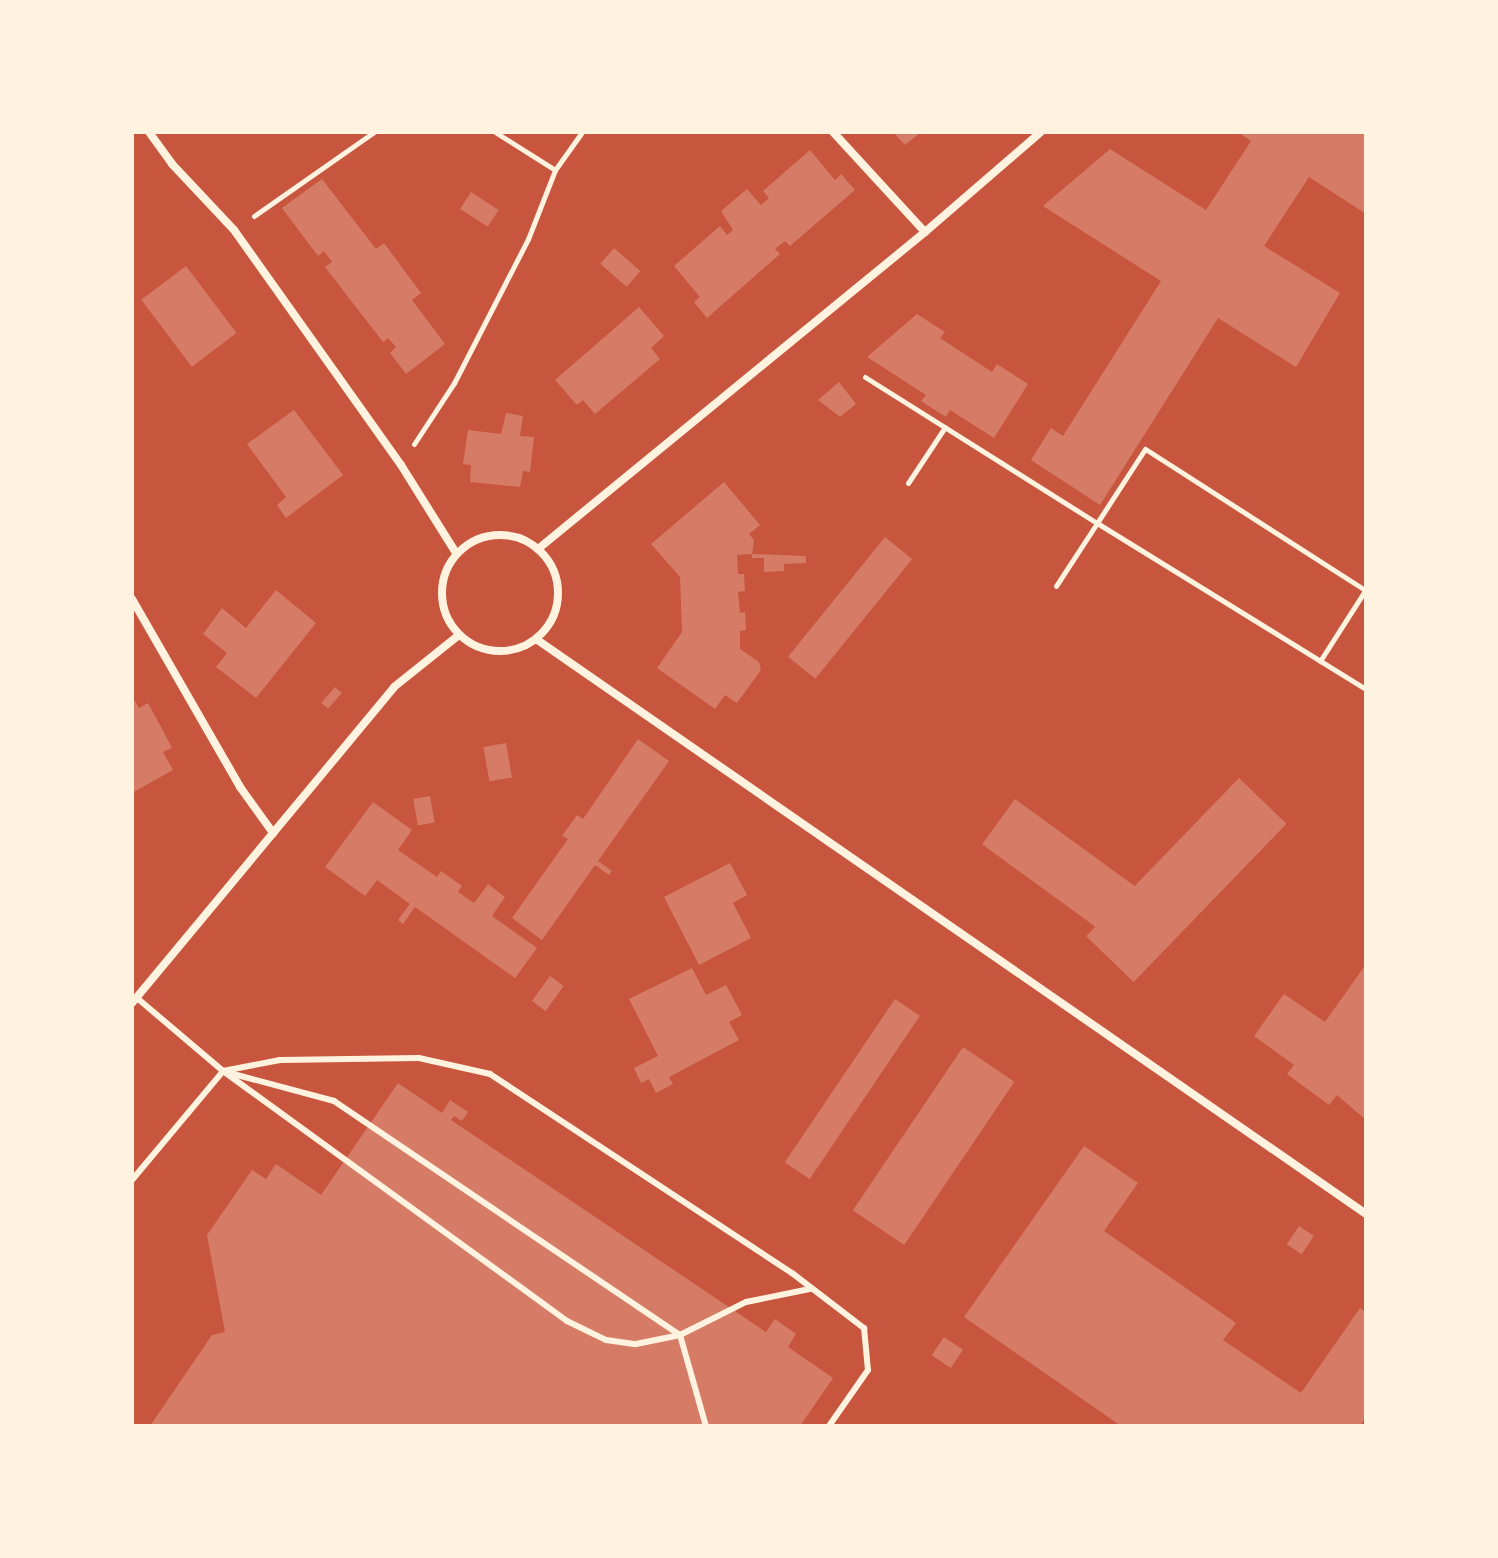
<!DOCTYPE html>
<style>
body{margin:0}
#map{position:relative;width:1498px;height:1558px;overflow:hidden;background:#c8553d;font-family:"Archivo Narrow",sans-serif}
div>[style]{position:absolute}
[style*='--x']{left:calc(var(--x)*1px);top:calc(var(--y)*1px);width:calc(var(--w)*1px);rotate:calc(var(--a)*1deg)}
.building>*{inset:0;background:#d67c66;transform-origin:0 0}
.path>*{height:5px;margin:-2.5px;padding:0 2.5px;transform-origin:2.5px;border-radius:2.5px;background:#fff3e0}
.service>*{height:6px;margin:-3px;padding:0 3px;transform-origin:3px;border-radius:3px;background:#fff3e0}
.minor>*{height:8px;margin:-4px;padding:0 4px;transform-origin:4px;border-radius:4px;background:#fff3e0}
.minor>.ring{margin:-4px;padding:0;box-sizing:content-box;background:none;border:8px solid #fff3e0;border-radius:50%}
span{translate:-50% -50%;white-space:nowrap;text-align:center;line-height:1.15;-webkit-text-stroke:8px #fff3e0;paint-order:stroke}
.frame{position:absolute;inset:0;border:134px solid #fff3e0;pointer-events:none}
</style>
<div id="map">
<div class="building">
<i style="clip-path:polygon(893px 132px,921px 132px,905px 145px)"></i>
<i style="clip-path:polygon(1238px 132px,1366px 133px,1366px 214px,1309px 177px,1264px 246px,1340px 293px,1296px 367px,1218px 318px,1100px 505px,1031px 460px,1051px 428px,1063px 436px,1161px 281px,1043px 206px,1110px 149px,1206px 210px,1251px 141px)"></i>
<i style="clip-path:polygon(810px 150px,835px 180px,841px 174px,855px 190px,790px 246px,785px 241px,775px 249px,780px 254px,707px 318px,694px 302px,700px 297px,674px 266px,720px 226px,727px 235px,733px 230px,721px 211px,747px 189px,761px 205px,769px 198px,763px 191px)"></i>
<i style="clip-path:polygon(322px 179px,376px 249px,384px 243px,421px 293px,412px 300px,445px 344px,406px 374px,390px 353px,396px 347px,388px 338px,383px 342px,325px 267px,332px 262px,324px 251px,318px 256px,282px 208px)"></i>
<i style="left:471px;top:192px;width:33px;height:20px;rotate:33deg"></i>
<i style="left:614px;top:248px;width:35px;height:21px;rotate:41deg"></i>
<i style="left:186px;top:266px;width:84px;height:56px;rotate:53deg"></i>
<i style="clip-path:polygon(639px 307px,664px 336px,651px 348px,660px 359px,595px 414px,583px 400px,577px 405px,555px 380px)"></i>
<i style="clip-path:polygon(917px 314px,945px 332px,940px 338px,992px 372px,997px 364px,1028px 384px,994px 438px,950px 410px,946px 417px,921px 401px,926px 395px,867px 357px)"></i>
<i style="clip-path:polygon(839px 382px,856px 404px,840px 417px,818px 400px)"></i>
<i style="clip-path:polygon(294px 410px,343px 475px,286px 518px,277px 505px,286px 497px,247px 444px)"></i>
<i style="clip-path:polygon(506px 413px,523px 416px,520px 436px,534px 437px,530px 472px,523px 471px,520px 487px,470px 482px,471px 465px,463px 464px,468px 430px,501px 434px)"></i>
<i style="clip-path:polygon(724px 482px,760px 525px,749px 534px,754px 540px,752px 554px,806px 556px,806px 563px,784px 564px,784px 571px,764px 572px,764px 558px,752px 558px,752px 554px,737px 555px,738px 574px,744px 574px,745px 591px,738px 592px,740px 613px,745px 612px,746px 630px,740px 631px,740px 649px,759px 662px,761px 670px,737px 703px,725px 695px,715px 709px,657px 668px,682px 632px,680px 577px,651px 544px)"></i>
<i style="left:885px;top:537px;width:35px;height:154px;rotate:39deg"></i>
<i style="clip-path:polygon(276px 590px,316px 623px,256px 698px,216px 667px,227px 653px,203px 634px,222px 608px,246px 628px)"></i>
<i style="left:335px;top:687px;width:9px;height:21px;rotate:41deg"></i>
<i style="clip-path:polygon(132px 696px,139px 708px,148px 703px,161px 727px,172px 748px,163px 752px,173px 770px,132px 793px)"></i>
<i style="clip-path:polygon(638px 739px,669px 761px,598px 861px,612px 871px,609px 875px,595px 865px,542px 940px,512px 918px,568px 839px,562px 836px,577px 815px,583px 819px)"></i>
<i style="left:506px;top:743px;width:35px;height:23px;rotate:80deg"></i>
<i style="left:1239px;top:778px;width:66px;height:220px;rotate:44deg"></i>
<i style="left:430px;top:796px;width:27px;height:17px;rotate:80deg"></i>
<i style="left:1015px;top:799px;width:161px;height:56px;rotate:36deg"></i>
<i style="clip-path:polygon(373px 802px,412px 830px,398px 850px,437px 877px,441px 871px,462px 886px,458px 892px,474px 903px,488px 884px,505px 897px,492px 916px,537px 948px,515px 978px,415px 907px,403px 924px,398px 920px,410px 904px,377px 880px,365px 896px,325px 867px)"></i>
<i style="clip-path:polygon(730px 863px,747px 895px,733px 903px,751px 938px,699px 965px,664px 897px)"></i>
<i style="clip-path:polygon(1366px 964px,1366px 1120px,1337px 1095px,1329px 1105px,1287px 1074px,1294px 1065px,1254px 1036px,1284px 994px,1325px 1022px)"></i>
<i style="clip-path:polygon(692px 968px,706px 995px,726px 985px,742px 1015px,729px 1022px,739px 1040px,669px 1077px,673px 1084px,656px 1093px,649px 1079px,641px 1083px,634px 1068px,658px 1056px,629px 999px)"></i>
<i style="left:550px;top:976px;width:17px;height:31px;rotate:36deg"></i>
<i style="left:895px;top:999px;width:30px;height:197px;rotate:34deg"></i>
<i style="left:963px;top:1047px;width:62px;height:197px;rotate:34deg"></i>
<i style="clip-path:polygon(398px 1083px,442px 1113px,450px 1100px,468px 1112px,462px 1121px,454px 1116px,451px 1120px,766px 1332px,775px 1319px,796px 1334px,788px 1347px,833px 1378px,800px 1426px,150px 1426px,212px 1335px,225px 1332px,207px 1235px,252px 1170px,266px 1179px,276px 1164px,321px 1195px)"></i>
<i style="clip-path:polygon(1084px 1146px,1138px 1183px,1104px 1231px,1236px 1323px,1223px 1340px,1301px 1393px,1360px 1308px,1366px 1312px,1366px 1417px,1360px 1426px,1121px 1426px,964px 1317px)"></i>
<i style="left:1299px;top:1226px;width:18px;height:22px;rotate:34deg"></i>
<i style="left:944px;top:1337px;width:23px;height:22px;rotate:34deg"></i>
</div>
<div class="path">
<i style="--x:495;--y:132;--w:71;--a:32.3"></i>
<i style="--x:254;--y:216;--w:146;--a:-35"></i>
<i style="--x:865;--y:377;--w:274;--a:32.2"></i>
<i style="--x:1097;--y:523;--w:75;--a:123.1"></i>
<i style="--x:414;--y:444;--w:73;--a:-56.7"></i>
<i style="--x:454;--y:383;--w:162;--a:-62.8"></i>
<i style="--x:528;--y:239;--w:74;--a:-68.6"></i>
<i style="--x:555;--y:170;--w:47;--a:-54.6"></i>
<i style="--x:908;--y:483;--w:67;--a:-56.5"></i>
<i style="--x:1365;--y:590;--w:261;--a:-147.3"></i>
<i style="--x:1145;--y:449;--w:88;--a:123"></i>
<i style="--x:1097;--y:523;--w:316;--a:31.7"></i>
<i style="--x:1320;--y:661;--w:85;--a:-57.4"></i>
</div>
<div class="service">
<i style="--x:137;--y:998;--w:113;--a:40.3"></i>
<i style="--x:223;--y:1071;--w:425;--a:36"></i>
<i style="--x:567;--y:1321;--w:43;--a:26"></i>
<i style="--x:606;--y:1340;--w:30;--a:8"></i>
<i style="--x:636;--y:1344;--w:45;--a:-11.6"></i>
<i style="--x:680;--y:1335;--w:74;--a:-26.6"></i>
<i style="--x:746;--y:1302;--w:65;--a:-11.5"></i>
<i style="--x:226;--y:1072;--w:112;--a:15"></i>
<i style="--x:334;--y:1101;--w:418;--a:34.1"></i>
<i style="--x:680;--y:1335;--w:95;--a:74.1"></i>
<i style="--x:132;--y:1180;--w:142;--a:-50.1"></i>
<i style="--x:223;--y:1071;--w:58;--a:-10.9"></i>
<i style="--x:280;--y:1060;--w:139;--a:-0.8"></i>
<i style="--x:419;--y:1058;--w:73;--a:12.7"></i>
<i style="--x:490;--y:1074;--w:362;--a:33.4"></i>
<i style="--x:792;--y:1273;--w:91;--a:37.4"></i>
<i style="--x:864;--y:1328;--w:42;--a:84.6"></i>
<i style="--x:868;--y:1370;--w:68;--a:124.9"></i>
</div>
<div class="minor">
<i style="--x:149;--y:132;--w:39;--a:54"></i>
<i style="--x:172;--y:164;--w:91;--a:46.8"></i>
<i style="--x:234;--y:230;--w:288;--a:54.6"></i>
<i style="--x:401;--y:465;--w:104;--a:58"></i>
<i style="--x:833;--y:132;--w:136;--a:47.4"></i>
<i class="ring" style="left:442px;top:535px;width:108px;height:108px"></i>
<i style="--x:538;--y:549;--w:500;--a:-39.32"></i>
<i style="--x:925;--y:232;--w:153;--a:-40.8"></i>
<i style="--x:132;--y:599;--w:217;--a:60.1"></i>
<i style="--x:240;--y:787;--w:57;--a:54.3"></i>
<i style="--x:536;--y:639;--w:1010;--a:34.71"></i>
<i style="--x:132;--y:1003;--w:410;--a:-50.3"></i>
<i style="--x:394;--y:687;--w:83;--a:-38.7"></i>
</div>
<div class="frame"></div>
</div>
